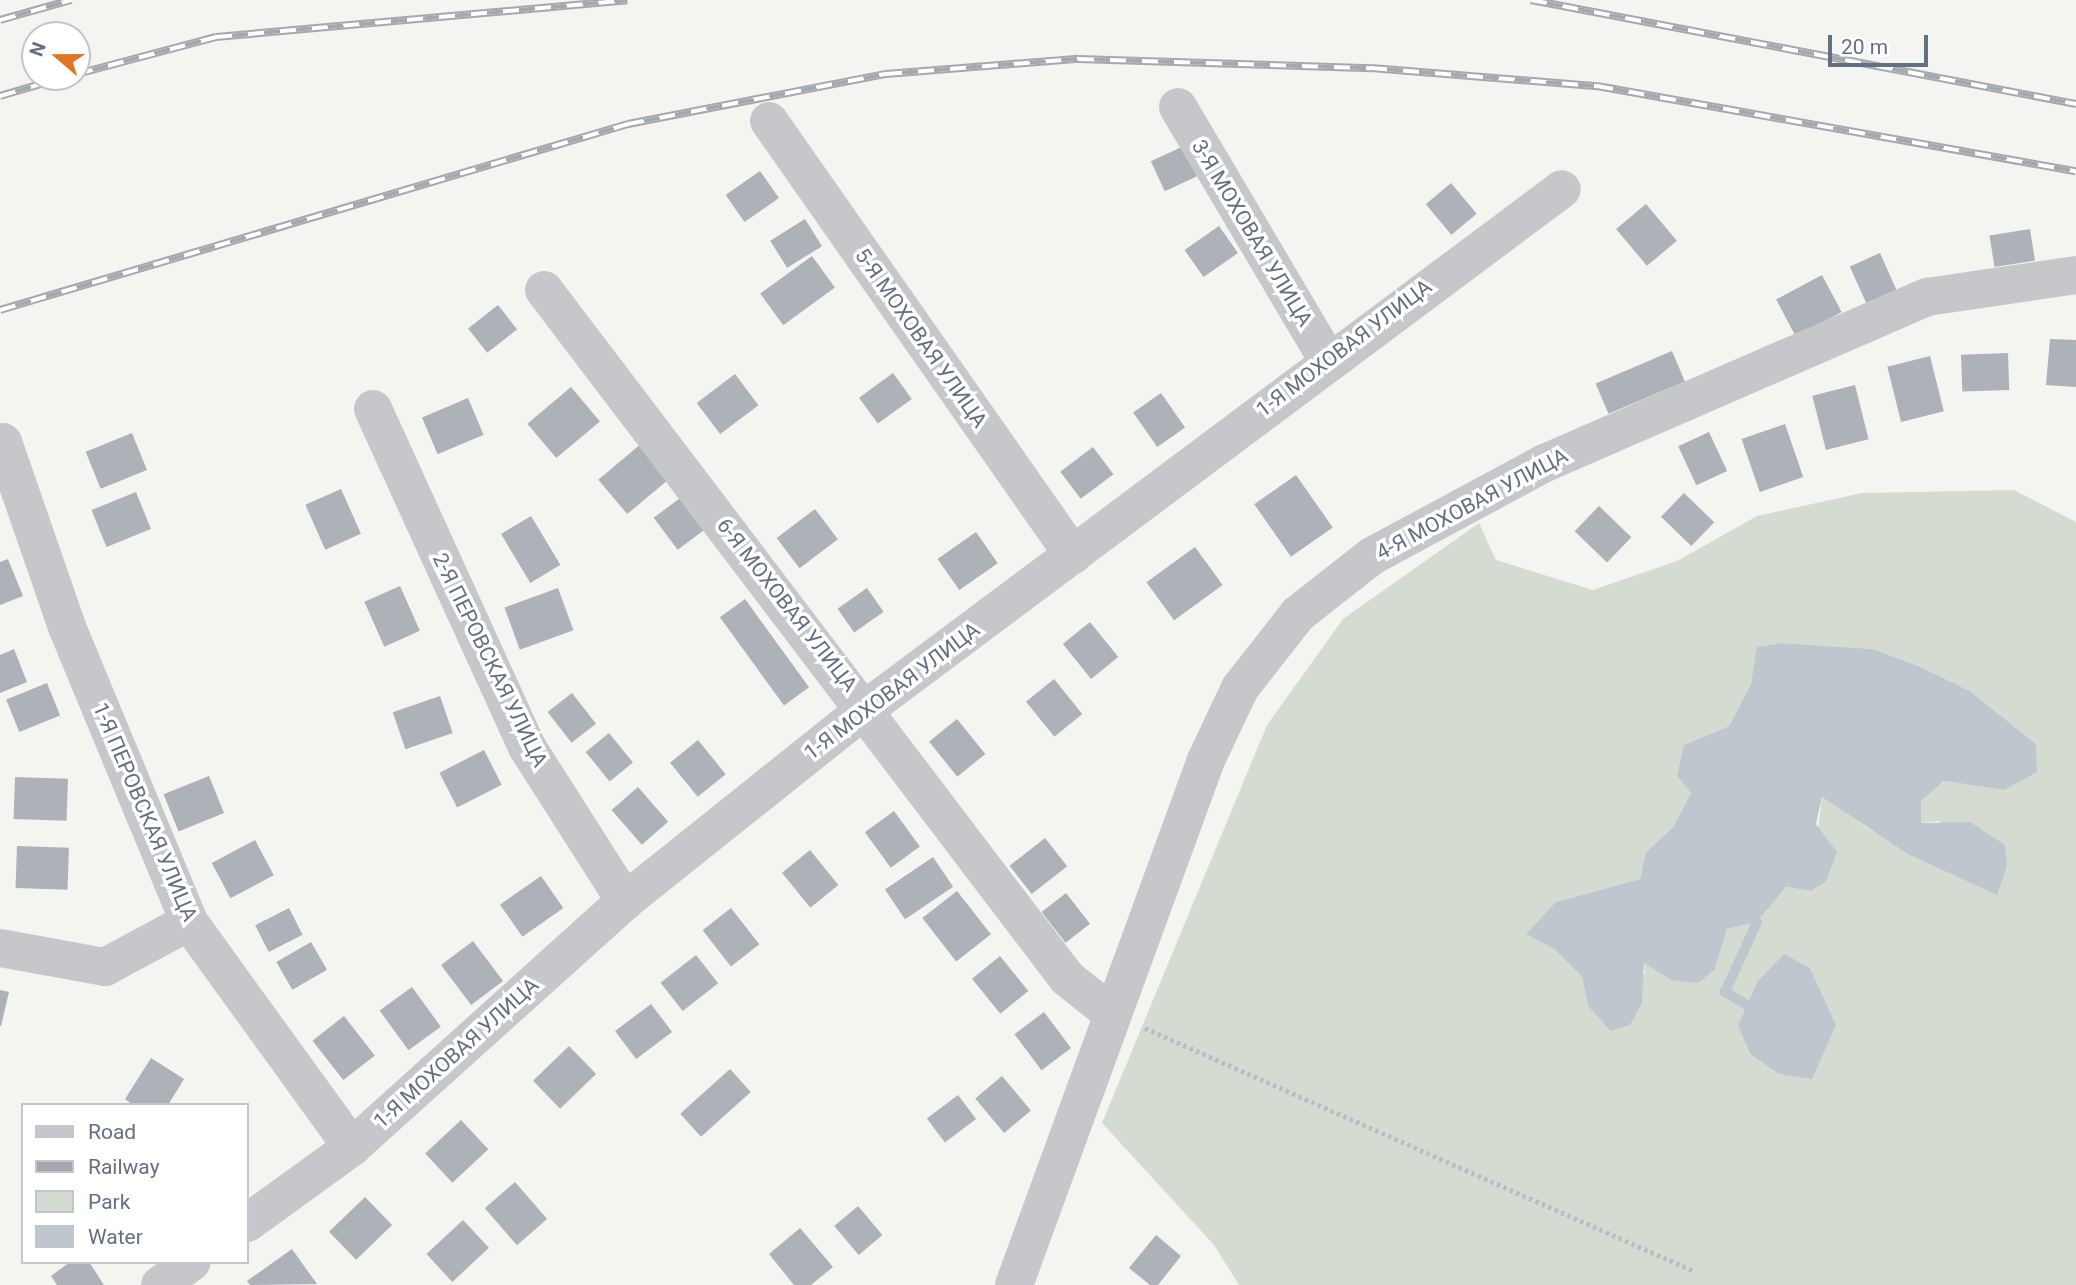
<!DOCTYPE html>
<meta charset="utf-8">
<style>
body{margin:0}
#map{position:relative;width:2076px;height:1285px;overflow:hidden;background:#f4f5f1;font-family:Roboto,sans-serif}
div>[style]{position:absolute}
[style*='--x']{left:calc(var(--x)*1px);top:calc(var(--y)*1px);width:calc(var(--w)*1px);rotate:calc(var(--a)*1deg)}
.green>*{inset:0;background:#d4dcd2}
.water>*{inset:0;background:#bfc7ce}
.stream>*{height:10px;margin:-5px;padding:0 5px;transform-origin:5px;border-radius:5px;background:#bfc7ce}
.building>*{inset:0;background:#adb2b9;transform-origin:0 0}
.path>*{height:4.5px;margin-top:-2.25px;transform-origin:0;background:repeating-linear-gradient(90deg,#bcbdc0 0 3.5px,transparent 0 7px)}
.minor>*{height:38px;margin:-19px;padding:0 19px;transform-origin:19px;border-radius:19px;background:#c5c7cb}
.rail>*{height:8px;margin-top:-4px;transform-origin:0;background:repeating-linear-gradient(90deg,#fff 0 16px,#a5a8af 0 32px);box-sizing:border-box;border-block:2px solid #a5a8af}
span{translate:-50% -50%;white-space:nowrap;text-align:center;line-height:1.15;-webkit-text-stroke:7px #fff;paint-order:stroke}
.street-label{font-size:21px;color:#646f82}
.legend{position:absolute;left:21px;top:1103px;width:228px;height:161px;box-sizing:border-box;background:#fff;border:2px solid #c1c5cd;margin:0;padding:9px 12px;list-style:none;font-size:21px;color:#646f82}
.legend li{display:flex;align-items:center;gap:14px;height:35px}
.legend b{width:35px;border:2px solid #c1c5cd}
.north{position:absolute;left:21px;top:21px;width:70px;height:70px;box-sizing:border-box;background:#fff;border:2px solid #c1c5cd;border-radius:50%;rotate:290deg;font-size:19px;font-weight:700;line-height:28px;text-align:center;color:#646f82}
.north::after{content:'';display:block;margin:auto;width:24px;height:32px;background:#e27424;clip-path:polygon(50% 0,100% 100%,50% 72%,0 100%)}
.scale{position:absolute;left:1828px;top:35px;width:100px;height:32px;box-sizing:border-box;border:4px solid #646f82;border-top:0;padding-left:9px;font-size:21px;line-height:24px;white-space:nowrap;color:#646f82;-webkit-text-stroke:5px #fff;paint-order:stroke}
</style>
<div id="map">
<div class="green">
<i style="clip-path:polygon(evenodd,2014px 490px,2076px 522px,2076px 1285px,1239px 1285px,1214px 1245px,1102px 1123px,1267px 725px,1343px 619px,1479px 523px,1496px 560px,1593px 590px,1677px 561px,1757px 516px,1862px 493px,2014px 490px,1781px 643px,1873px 649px,1921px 667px,1970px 691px,2036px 744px,2036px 772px,2004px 790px,1944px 781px,1921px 801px,1921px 823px,1939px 821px,1997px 895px,1869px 829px,1822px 796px,1811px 891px,1786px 887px,1757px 922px,1727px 929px,1715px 969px,1671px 980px,1644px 962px,1645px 974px,1588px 1006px,1582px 977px,1554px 949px,1556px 902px,1640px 879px,1646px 852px,1673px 827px,1691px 793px,1684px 745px,1729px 726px,1751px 684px,1758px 647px,1781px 643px,2014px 490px,1810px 968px,1822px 996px,1738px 1025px,1757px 982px,1810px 968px)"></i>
</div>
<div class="water">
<i style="clip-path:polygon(1781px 643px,1873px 649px,1921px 667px,1970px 691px,2036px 744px,2037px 772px,2004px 790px,1944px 781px,1921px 801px,1921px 823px,1970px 822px,2005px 845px,2007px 866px,1997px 895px,1908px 854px,1822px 797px,1816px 824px,1837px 852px,1826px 881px,1811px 891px,1786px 887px,1757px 922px,1727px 929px,1715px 969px,1698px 983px,1671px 980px,1644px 963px,1642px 1003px,1630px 1025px,1611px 1031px,1588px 1006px,1582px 977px,1554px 949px,1526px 934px,1556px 902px,1640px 879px,1646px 852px,1673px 827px,1691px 793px,1677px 776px,1684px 745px,1729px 726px,1751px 684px,1757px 647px)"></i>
<i style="clip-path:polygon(1784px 954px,1810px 968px,1836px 1025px,1812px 1079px,1779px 1074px,1750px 1054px,1738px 1025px,1757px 982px)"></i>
</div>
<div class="stream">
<i style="--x:1747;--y:1005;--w:26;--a:-149"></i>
<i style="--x:1725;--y:992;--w:77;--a:-65.4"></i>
</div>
<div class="building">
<i style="left:1188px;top:144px;width:33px;height:41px;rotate:65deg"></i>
<i style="left:760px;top:171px;width:33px;height:42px;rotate:55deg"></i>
<i style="left:1451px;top:183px;width:40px;height:33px;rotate:50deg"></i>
<i style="left:1646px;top:204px;width:48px;height:39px;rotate:50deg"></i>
<i style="left:805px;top:219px;width:32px;height:41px;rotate:58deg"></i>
<i style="left:1219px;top:226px;width:33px;height:42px;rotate:55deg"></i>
<i style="left:2030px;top:229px;width:32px;height:41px;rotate:81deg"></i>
<i style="left:1880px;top:253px;width:42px;height:33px;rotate:66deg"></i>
<i style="left:812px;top:256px;width:39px;height:64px;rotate:54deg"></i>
<i style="left:1822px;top:275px;width:42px;height:52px;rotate:62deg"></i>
<i style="left:498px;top:305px;width:31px;height:38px;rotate:52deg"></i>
<i style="clip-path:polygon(2050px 339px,2076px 340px,2076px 387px,2046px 385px)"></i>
<i style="left:1672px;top:351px;width:33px;height:83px;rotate:67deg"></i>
<i style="left:2008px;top:353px;width:37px;height:47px;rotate:88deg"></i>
<i style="left:1930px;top:356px;width:57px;height:44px;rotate:76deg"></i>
<i style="left:893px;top:373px;width:32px;height:42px;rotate:54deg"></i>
<i style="left:735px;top:374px;width:39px;height:48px;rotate:53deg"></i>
<i style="left:1855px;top:385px;width:56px;height:44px;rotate:76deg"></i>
<i style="left:571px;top:387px;width:45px;height:57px;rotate:50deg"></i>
<i style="left:1161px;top:393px;width:42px;height:34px;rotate:55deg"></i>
<i style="left:468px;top:398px;width:40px;height:50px;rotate:67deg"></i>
<i style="left:1785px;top:424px;width:56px;height:46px;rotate:71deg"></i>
<i style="left:1709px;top:432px;width:43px;height:34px;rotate:65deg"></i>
<i style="left:132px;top:433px;width:40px;height:50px;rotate:68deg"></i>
<i style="left:642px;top:443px;width:45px;height:57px;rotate:50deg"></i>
<i style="left:1093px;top:447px;width:34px;height:41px;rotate:53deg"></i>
<i style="left:1296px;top:475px;width:64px;height:51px;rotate:55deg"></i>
<i style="left:341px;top:489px;width:49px;height:39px;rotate:66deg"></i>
<i style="left:136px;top:492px;width:40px;height:48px;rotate:68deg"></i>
<i style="left:1684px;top:493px;width:42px;height:33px;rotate:44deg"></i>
<i style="left:680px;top:498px;width:40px;height:33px;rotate:53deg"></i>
<i style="left:1599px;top:506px;width:45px;height:35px;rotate:44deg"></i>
<i style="left:815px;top:509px;width:38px;height:48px;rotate:53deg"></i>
<i style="left:531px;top:516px;width:57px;height:35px;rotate:59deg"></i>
<i style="left:976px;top:532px;width:38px;height:47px;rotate:55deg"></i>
<i style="left:1195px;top:547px;width:47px;height:60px;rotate:54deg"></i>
<i style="clip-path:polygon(8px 559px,23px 596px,0 605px,0 562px)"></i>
<i style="left:400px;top:586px;width:49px;height:39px;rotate:66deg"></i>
<i style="left:558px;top:588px;width:45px;height:57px;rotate:70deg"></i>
<i style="left:867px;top:588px;width:29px;height:36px;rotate:55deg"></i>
<i style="left:745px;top:599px;width:109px;height:31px;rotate:54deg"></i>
<i style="left:1090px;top:622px;width:45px;height:35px;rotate:51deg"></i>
<i style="clip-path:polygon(14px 649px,27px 682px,0 693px,0 655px)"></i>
<i style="left:1054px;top:679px;width:45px;height:36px;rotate:51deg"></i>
<i style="left:47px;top:683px;width:35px;height:44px;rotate:68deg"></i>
<i style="left:572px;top:693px;width:39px;height:31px;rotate:52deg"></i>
<i style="left:440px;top:696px;width:39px;height:50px;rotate:71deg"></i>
<i style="left:957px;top:719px;width:45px;height:36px;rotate:51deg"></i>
<i style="left:609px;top:733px;width:38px;height:30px;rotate:51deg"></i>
<i style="left:698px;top:740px;width:44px;height:36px;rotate:51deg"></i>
<i style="left:484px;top:750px;width:39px;height:50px;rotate:63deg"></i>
<i style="left:209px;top:776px;width:40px;height:49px;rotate:68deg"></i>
<i style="left:15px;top:777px;width:53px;height:42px;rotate:2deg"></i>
<i style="left:638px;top:787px;width:46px;height:35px;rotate:49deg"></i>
<i style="left:894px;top:811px;width:44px;height:36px;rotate:54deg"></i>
<i style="left:1045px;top:838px;width:36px;height:45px;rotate:52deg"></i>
<i style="left:255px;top:840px;width:40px;height:49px;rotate:62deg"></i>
<i style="left:17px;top:846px;width:52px;height:42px;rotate:2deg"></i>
<i style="left:810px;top:850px;width:45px;height:36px;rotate:51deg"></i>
<i style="left:933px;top:857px;width:36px;height:58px;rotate:56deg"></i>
<i style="left:541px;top:876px;width:39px;height:50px;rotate:55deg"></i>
<i style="left:957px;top:891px;width:55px;height:44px;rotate:52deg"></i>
<i style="left:1066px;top:893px;width:39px;height:31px;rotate:52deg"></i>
<i style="left:289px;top:908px;width:30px;height:38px;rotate:63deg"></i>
<i style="left:731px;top:908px;width:46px;height:36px;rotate:52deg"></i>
<i style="left:473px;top:941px;width:50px;height:40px;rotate:53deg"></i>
<i style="left:311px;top:942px;width:32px;height:40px;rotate:60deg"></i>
<i style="left:696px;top:955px;width:36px;height:45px;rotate:52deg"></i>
<i style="left:1000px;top:956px;width:45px;height:36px;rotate:51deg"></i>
<i style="left:412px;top:987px;width:49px;height:40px;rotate:54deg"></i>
<i style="clip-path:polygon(0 990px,9px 992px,1px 1026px,0 1026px)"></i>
<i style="left:651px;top:1004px;width:35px;height:45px;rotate:53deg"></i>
<i style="left:1044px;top:1012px;width:45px;height:37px;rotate:53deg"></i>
<i style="left:344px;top:1016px;width:50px;height:40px;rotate:52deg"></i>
<i style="left:569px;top:1046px;width:39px;height:50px;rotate:46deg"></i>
<i style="clip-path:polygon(151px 1058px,184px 1079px,168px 1105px,133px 1105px,125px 1099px)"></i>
<i style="left:730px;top:1069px;width:31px;height:67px;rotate:48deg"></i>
<i style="left:1002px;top:1076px;width:45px;height:35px;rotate:50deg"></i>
<i style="left:958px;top:1095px;width:30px;height:39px;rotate:53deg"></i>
<i style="left:461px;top:1120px;width:40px;height:49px;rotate:47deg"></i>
<i style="left:515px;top:1182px;width:49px;height:40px;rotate:49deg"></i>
<i style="left:365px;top:1197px;width:39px;height:50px;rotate:46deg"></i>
<i style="left:858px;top:1206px;width:38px;height:31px;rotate:50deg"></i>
<i style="left:463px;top:1220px;width:38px;height:50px;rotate:47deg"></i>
<i style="clip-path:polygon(800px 1228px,833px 1267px,811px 1285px,794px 1285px,769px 1254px)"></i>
<i style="clip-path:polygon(1156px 1235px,1181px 1256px,1158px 1285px,1150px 1285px,1129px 1268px)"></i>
<i style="clip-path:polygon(292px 1249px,317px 1284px,250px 1285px,247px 1281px)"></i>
<i style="clip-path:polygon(70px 1262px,89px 1262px,104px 1285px,57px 1285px,51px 1276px)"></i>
</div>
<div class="path">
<i style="--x:1145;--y:1028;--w:600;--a:23.88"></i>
</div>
<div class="minor">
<i style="--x:1178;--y:107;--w:293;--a:59.4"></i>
<i style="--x:769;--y:121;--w:530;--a:54.99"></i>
<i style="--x:544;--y:290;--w:864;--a:52.76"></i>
<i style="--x:1067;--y:978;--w:56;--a:38.5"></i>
<i style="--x:373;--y:409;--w:371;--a:65.5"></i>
<i style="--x:527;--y:747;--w:183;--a:57.5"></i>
<i style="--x:3;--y:442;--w:196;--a:70.9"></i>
<i style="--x:67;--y:627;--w:319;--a:67.5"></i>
<i style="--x:189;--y:922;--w:278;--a:54.1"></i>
<i style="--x:0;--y:948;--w:107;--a:10.3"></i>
<i style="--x:105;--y:967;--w:95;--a:-28.2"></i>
<i style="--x:247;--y:1223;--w:130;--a:-35.9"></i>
<i style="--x:352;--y:1147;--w:367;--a:-42"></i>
<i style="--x:625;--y:901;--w:310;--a:-38.6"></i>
<i style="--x:867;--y:708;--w:867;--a:-36.75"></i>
<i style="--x:160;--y:1285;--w:39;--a:-36"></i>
<i style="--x:1014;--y:1285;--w:559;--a:-69.91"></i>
<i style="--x:1206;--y:760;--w:80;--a:-64.7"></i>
<i style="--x:1240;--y:688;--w:94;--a:-51.9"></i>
<i style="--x:1298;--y:614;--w:94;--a:-38.1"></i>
<i style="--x:1372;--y:556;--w:196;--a:-28.3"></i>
<i style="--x:1545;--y:463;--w:417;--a:-23.5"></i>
<i style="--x:1927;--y:297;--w:151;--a:-8.4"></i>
</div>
<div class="rail">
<i style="--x:1531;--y:0;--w:555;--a:10.8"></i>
<i style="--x:0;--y:20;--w:74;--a:-15.7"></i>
<i style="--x:77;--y:74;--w:144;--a:-14.9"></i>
<i style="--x:216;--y:37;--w:413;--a:-5.1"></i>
<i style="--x:0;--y:96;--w:68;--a:-16.3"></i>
<i style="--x:0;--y:310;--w:655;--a:-16.5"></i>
<i style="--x:628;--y:124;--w:263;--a:-11"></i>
<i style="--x:886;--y:74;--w:193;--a:-4.5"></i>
<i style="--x:1078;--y:59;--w:293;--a:1.8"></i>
<i style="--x:1371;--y:68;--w:227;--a:4.6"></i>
<i style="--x:1597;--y:86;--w:486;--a:10.1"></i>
</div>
<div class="street-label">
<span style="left:1252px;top:233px;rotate:59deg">3-Я МОХОВАЯ УЛИЦА</span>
<span style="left:921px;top:338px;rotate:55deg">5-Я МОХОВАЯ УЛИЦА</span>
<span style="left:1344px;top:348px;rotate:-37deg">1-Я МОХОВАЯ УЛИЦА</span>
<span style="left:1472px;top:504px;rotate:-28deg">4-Я МОХОВАЯ УЛИЦА</span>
<span style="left:787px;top:605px;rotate:52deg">6-Я МОХОВАЯ УЛИЦА</span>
<span style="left:490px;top:660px;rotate:64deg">2-Я ПЕРОВСКАЯ УЛИЦА</span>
<span style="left:892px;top:691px;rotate:-37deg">1-Я МОХОВАЯ УЛИЦА</span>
<span style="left:145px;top:812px;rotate:67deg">1-Я ПЕРОВСКАЯ УЛИЦА</span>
<span style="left:456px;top:1053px;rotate:-42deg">1-Я МОХОВАЯ УЛИЦА</span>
</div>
<ul class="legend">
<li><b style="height:9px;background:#c5c7cb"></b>Road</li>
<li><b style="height:9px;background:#a5a8af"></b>Railway</li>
<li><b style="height:19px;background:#d4dcd2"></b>Park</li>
<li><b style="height:19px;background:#bfc7ce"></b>Water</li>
</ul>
<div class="north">N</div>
<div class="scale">20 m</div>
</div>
